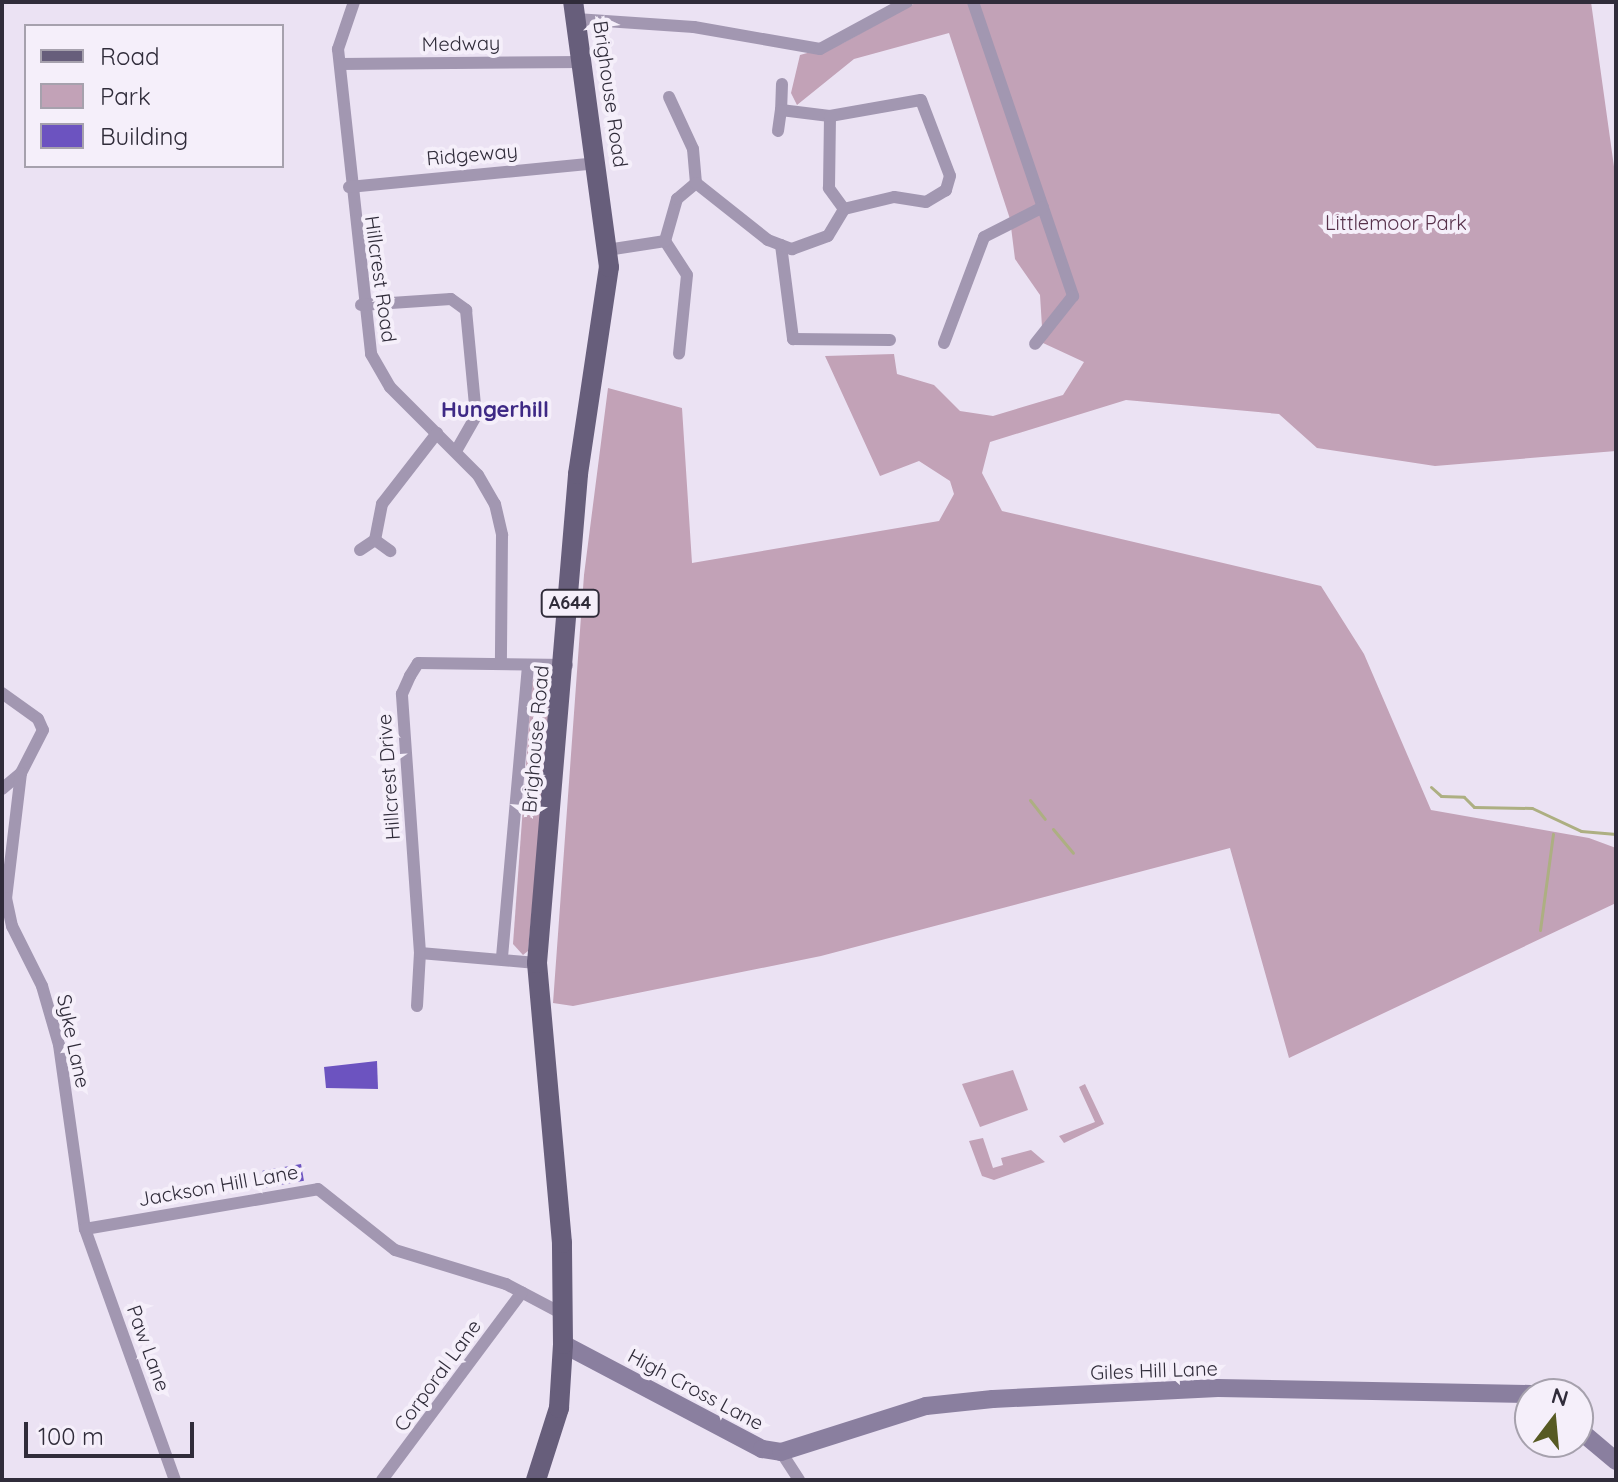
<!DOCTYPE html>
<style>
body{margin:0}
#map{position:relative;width:1618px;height:1482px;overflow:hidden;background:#ebe2f3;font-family:Quicksand,sans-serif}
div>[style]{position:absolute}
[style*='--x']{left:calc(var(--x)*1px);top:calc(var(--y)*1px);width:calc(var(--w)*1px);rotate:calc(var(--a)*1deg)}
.green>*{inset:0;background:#c2a2b7}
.stream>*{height:3px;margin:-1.5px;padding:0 1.5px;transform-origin:1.5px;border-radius:1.5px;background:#adaf82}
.building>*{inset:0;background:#6c53c0;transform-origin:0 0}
.street>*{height:12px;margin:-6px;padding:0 6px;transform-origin:6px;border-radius:6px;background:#a297b1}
.secondary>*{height:18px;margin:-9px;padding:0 9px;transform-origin:9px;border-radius:9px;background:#8a7f9f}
.primary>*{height:20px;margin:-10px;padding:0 10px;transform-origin:10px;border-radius:10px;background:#675e7b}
span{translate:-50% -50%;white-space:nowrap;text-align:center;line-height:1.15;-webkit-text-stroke:8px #f5effa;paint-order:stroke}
.shield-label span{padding:2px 6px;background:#f5effa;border:2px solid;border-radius:6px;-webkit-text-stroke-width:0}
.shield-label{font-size:18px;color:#302c3a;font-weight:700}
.street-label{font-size:20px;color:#302c3a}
.park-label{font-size:20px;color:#57314a}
.neighbourhood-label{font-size:22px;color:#3e2985;font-weight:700}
.frame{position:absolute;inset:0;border:4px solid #302c3a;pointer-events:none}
.legend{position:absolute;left:24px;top:24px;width:260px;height:144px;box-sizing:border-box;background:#f5effa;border:2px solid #a6a1ad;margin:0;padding:10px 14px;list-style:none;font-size:24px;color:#302c3a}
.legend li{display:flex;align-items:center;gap:16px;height:40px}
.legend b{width:40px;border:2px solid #a6a1ad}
.north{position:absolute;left:1514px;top:1378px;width:80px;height:80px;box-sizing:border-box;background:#f5effa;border:2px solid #a6a1ad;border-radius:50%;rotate:16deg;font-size:22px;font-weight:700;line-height:32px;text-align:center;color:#302c3a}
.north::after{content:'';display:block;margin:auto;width:28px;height:36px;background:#575a23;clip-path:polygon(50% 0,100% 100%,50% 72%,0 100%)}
.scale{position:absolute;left:24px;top:1422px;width:170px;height:36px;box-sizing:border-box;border:4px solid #302c3a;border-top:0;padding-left:10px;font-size:24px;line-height:28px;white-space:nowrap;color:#302c3a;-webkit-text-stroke:6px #f5effa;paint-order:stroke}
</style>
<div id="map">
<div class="green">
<i style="clip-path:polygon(917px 2px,1591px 2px,1616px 181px,1616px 451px,1435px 466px,1317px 448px,1279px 414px,1126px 400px,990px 442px,982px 473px,1002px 511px,1321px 586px,1364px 654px,1431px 810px,1589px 838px,1616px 848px,1616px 903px,1289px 1058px,1230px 848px,821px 956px,573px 1006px,553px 1003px,584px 575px,608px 388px,682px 408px,692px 563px,939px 521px,954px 494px,950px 481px,919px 461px,880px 476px,825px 356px,894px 354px,897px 374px,934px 385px,960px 411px,993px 416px,1063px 395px,1084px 362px,1043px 343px,1040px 295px,1015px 259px,1010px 219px,949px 33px,854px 59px,797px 105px,791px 93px,800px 55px,843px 43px)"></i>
<i style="clip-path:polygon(550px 669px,555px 672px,528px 951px,523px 955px,513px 944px,532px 682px,539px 670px)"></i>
<i style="clip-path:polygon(1013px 1070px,1028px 1110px,980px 1127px,962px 1084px)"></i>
<i style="clip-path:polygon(1085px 1084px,1104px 1124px,1064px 1143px,1059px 1136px,1095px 1122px,1079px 1087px)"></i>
<i style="clip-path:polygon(983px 1138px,993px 1168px,1003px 1165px,1001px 1158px,1031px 1150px,1045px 1162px,994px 1180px,982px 1176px,969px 1141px)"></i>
</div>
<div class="stream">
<i style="--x:1431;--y:787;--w:13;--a:42"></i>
<i style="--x:1441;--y:796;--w:23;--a:2"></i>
<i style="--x:1464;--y:797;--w:14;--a:45"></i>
<i style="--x:1474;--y:807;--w:58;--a:1"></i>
<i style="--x:1532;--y:808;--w:54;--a:25.1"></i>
<i style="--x:1581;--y:831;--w:35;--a:5"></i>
<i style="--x:1030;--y:800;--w:24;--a:52"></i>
<i style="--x:1053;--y:829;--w:31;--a:50"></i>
<i style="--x:1540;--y:930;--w:97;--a:-82.3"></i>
</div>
<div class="building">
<i style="clip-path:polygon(377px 1061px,378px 1089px,326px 1088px,324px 1067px)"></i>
<i style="left:301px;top:1164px;width:17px;height:39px;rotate:80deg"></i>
</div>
<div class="street">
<i style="--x:354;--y:2;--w:50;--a:108.8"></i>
<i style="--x:338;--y:49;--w:307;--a:83.8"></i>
<i style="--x:371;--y:354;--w:38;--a:60"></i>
<i style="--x:390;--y:387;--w:124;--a:45"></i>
<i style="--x:478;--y:475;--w:34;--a:60"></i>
<i style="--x:495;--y:504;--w:32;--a:77"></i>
<i style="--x:502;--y:535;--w:127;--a:90.5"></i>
<i style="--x:973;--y:2;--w:311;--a:71.2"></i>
<i style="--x:1073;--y:296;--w:61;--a:128.4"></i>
<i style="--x:576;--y:19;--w:118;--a:3.9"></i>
<i style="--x:694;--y:27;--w:128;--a:9.9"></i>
<i style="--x:820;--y:49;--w:99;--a:-28.4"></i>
<i style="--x:340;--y:64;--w:243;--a:-0.5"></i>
<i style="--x:782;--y:84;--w:26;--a:92"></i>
<i style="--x:781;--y:110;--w:49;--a:7"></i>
<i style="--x:669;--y:97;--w:57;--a:65.2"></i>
<i style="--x:693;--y:149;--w:34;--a:85"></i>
<i style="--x:778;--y:131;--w:21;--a:-82"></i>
<i style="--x:349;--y:187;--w:250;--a:-5.5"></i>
<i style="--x:665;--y:241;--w:40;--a:57.1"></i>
<i style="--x:687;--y:275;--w:79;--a:95.8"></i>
<i style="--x:781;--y:245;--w:95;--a:82.7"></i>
<i style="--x:793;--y:339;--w:97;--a:0.6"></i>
<i style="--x:607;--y:250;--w:59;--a:-8.8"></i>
<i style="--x:665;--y:241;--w:44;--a:-74.1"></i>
<i style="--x:677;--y:199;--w:25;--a:-40"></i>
<i style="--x:696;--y:183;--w:92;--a:38.4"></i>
<i style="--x:768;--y:240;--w:26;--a:21"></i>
<i style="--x:792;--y:249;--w:38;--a:-20"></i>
<i style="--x:828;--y:236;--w:31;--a:-59"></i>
<i style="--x:844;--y:209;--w:26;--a:-126"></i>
<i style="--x:829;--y:188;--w:72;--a:-89.2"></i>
<i style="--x:830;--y:116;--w:92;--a:-10"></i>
<i style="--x:921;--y:100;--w:81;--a:69.1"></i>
<i style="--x:950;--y:176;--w:15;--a:106"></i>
<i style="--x:946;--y:190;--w:23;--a:149"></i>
<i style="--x:926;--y:202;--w:32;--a:-171"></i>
<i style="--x:894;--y:197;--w:51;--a:166.5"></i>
<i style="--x:361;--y:305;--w:90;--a:-3.8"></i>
<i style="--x:451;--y:299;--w:19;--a:36"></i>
<i style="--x:466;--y:310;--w:106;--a:84.6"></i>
<i style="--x:476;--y:416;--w:40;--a:119.7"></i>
<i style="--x:944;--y:343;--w:113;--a:-69.3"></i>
<i style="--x:984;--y:237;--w:66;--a:-27"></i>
<i style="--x:375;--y:540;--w:19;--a:36"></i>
<i style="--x:360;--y:550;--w:18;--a:-34"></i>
<i style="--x:375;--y:540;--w:37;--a:-79"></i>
<i style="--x:382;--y:504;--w:90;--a:-52.2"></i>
<i style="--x:2;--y:693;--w:44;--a:35.8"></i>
<i style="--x:38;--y:719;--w:12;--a:66"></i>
<i style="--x:43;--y:730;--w:48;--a:117.1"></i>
<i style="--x:21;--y:773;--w:25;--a:140"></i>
<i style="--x:21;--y:773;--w:126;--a:96.8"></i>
<i style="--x:6;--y:898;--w:29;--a:78"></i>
<i style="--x:12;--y:926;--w:67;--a:63.4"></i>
<i style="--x:42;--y:986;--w:61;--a:73.9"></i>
<i style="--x:59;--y:1045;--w:186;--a:82"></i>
<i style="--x:85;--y:1229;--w:267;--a:70.3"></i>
<i style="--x:420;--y:953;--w:117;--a:4.9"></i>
<i style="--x:502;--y:957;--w:293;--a:-84.9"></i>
<i style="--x:417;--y:1006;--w:53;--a:-86.8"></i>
<i style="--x:420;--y:953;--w:260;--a:-94"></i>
<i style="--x:402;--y:694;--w:20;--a:-66"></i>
<i style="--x:410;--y:676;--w:15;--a:-58"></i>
<i style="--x:418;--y:663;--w:149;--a:0.8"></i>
<i style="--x:85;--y:1229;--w:236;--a:-9.7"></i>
<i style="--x:318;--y:1189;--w:98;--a:38.4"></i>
<i style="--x:395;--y:1250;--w:116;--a:17"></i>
<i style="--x:506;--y:1284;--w:64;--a:27.8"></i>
<i style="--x:781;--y:1452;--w:33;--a:57"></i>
<i style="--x:382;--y:1480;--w:234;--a:-53.3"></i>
</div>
<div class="secondary">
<i style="--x:563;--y:1344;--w:225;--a:27.8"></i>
<i style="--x:762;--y:1449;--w:19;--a:9"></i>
<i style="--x:781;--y:1452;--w:152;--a:-17.6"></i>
<i style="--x:926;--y:1406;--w:67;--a:-6"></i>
<i style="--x:993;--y:1399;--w:225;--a:-2.8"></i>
<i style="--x:1218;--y:1388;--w:319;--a:1.1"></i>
<i style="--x:1578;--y:1429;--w:50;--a:40.1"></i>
</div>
<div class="primary">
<i style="--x:536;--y:1480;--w:76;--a:-72.3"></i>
<i style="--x:559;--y:1408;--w:64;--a:-86.4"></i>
<i style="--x:563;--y:1344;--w:101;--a:-90.6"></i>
<i style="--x:562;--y:1243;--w:281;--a:-95.1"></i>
<i style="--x:537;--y:963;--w:491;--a:-85.2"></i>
<i style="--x:578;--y:474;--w:209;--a:-81.5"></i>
<i style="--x:609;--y:267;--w:267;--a:-97.7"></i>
</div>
<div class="shield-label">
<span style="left:570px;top:603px">A644</span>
</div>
<div class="street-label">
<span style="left:461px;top:43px;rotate:-1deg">Medway</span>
<span style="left:611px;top:94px;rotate:82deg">Brighouse Road</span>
<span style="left:472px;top:154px;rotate:-5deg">Ridgeway</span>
<span style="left:381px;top:279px;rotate:82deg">Hillcrest Road</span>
<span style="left:535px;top:739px;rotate:-85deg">Brighouse Road</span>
<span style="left:388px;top:777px;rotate:-94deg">Hillcrest Drive</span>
<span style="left:74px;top:1041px;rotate:78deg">Syke Lane</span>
<span style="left:218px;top:1185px;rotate:-10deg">Jackson Hill Lane</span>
<span style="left:149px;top:1348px;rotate:70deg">Paw Lane</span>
<span style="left:1154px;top:1370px;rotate:-2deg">Giles Hill Lane</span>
<span style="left:437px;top:1375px;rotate:-54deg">Corporal Lane</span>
<span style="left:696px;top:1389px;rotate:28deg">High Cross Lane</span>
</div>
<div class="park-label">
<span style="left:1396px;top:222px">Littlemoor Park</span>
</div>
<div class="neighbourhood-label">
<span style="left:495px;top:410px">Hungerhill</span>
</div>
<div class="frame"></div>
<ul class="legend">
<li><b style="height:10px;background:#675e7b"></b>Road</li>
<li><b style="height:22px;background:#c2a2b7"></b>Park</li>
<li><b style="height:22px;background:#6c53c0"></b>Building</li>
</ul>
<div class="north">N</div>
<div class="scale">100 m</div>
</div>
